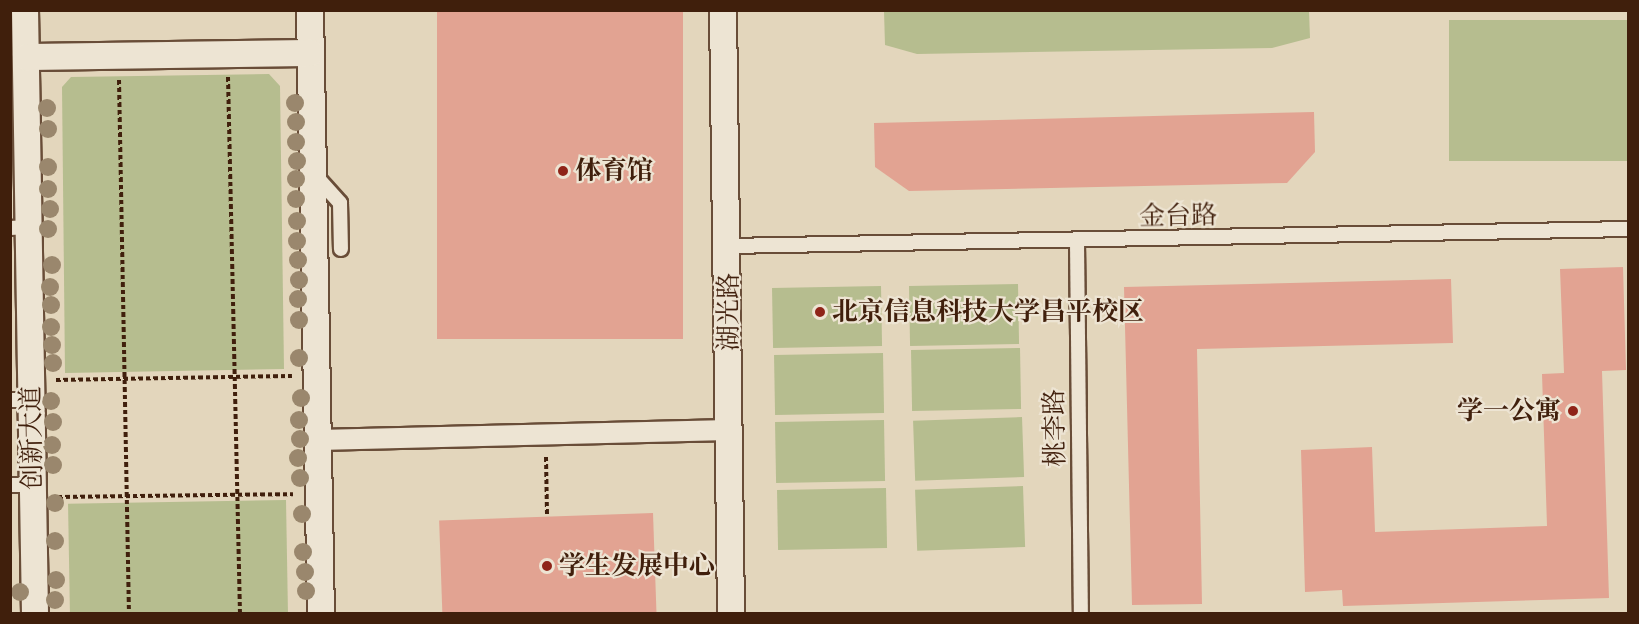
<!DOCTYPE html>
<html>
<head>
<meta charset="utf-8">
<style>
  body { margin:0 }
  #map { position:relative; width:1639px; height:624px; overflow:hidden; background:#e3d6bc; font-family:Cardo,"Noto Serif SC",serif }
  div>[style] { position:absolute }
  .green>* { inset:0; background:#b6bd8f; transform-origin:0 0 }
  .building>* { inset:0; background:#e2a392; transform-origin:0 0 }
  .path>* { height:4px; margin-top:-2px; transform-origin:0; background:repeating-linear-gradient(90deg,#401f0c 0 4.5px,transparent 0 7.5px) }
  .roads { filter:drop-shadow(2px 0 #694d38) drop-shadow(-2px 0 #694d38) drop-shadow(0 2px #694d38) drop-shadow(0 -2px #694d38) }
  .service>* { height:14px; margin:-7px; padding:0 7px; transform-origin:7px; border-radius:7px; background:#ede4d3 }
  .pedestrian>* { height:20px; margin:-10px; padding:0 10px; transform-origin:10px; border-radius:10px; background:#ede4d3 }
  .minor>* { height:26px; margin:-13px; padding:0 13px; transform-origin:13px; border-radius:13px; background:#ede4d3 }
  .trees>* { width:18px; height:18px; margin:-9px; border-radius:50%; background:#9a876d }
  .dots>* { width:16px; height:16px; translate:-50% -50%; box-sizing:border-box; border:3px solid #ede4d3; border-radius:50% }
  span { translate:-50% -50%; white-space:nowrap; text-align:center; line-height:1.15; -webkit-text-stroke:4.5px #ede4d3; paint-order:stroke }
  .poi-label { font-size:26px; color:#401f0c; font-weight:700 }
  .left { translate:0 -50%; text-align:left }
  .right { translate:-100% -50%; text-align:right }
  .street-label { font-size:26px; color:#401f0c }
  .frame { position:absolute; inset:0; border:12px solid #401f0c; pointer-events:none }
</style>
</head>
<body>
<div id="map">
  <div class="green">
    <i style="clip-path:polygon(884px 11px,1309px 11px,1310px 38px,1272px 48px,917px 54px,885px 45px)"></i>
    <i style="left:1628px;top:20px;width:141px;height:179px;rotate:90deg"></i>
    <i style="clip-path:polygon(269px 74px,280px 86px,284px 369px,65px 373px,62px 87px,71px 77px)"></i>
    <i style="left:1018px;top:284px;width:60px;height:109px;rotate:89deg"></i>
    <i style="left:881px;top:286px;width:60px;height:109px;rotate:89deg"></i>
    <i style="left:1020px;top:348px;width:61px;height:109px;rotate:89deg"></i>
    <i style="left:883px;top:353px;width:60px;height:109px;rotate:89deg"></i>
    <i style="left:1022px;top:417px;width:60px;height:109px;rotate:88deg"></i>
    <i style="left:884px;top:420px;width:61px;height:109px;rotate:89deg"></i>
    <i style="left:1023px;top:486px;width:61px;height:108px;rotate:88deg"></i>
    <i style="left:886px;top:488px;width:60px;height:109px;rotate:89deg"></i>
    <i style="left:286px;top:500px;width:113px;height:218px;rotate:89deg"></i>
  </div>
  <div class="building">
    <i style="left:437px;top:10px;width:246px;height:329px"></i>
    <i style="clip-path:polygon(1314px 112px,1315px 152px,1287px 183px,909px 191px,875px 167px,874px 123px)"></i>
    <i style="clip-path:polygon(1623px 267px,1626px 370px,1602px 371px,1609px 598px,1343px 606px,1342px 590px,1305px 592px,1301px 450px,1372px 447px,1375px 532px,1547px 526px,1542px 374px,1564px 373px,1560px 269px)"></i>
    <i style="clip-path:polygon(1451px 279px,1453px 343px,1197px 349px,1202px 604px,1132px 605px,1124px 287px)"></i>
    <i style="left:653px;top:513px;width:101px;height:214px;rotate:88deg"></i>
  </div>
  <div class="path">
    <i style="left:228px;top:77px;width:537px;rotate:88.72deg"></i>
    <i style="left:119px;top:80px;width:534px;rotate:88.93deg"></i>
    <i style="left:56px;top:380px;width:236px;rotate:-1deg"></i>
    <i style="left:546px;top:457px;width:59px;rotate:89deg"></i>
    <i style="left:58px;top:497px;width:235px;rotate:-0.7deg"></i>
  </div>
  <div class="roads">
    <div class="service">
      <i style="left:314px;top:174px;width:39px;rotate:48deg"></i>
      <i style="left:340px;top:203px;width:46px;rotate:88.8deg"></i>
      <i style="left:10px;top:228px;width:19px;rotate:-3deg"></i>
      <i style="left:1077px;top:242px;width:372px;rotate:89.4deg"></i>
      <i style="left:728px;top:246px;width:900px;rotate:-1.08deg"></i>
      <i style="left:10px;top:400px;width:22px"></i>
      <i style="left:10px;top:485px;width:23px"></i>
    </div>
    <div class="pedestrian">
      <i style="left:318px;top:440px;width:411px;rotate:-1.4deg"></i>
    </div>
    <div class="minor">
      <i style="left:25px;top:10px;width:604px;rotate:89.05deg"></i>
      <i style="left:310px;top:10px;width:604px;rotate:88.96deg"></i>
      <i style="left:723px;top:10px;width:604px;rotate:89.24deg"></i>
      <i style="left:26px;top:57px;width:285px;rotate:-0.8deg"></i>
    </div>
  </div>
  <div class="trees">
    <i style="left:295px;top:103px"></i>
    <i style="left:47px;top:108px"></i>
    <i style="left:296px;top:122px"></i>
    <i style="left:48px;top:129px"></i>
    <i style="left:296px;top:142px"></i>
    <i style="left:297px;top:161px"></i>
    <i style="left:48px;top:167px"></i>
    <i style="left:296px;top:179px"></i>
    <i style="left:48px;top:189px"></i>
    <i style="left:296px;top:199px"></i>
    <i style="left:50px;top:209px"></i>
    <i style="left:297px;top:221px"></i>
    <i style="left:48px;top:229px"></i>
    <i style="left:297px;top:241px"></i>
    <i style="left:298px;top:260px"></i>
    <i style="left:52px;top:265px"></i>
    <i style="left:299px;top:280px"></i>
    <i style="left:50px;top:287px"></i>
    <i style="left:298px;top:299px"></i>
    <i style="left:51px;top:305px"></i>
    <i style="left:299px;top:320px"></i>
    <i style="left:51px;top:327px"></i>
    <i style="left:52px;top:345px"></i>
    <i style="left:299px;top:358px"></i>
    <i style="left:53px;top:363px"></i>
    <i style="left:301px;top:398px"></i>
    <i style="left:51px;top:401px"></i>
    <i style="left:299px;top:420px"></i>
    <i style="left:53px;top:422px"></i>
    <i style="left:300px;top:439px"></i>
    <i style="left:52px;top:445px"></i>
    <i style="left:298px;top:458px"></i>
    <i style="left:53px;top:465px"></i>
    <i style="left:300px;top:478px"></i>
    <i style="left:55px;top:503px"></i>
    <i style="left:302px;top:514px"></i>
    <i style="left:55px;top:541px"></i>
    <i style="left:303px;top:552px"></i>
    <i style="left:305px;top:572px"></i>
    <i style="left:56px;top:580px"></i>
    <i style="left:306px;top:591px"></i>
    <i style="left:20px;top:592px"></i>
    <i style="left:55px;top:600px"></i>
  </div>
  <div class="dots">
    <i style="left:563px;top:171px;background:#8f2418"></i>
    <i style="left:820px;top:312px;background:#8f2418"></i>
    <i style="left:1573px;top:411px;background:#8f2418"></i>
    <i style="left:547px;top:566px;background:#8f2418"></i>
  </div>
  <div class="poi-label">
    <span class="left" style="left:575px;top:171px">体育馆</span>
    <span class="left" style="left:832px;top:312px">北京信息科技大学昌平校区</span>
    <span class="right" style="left:1561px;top:411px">学一公寓</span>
    <span class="left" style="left:559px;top:566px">学生发展中心</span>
  </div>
  <div class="street-label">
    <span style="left:1178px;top:216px;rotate:-1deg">金台路</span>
    <span style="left:729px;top:312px;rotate:-90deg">湖光路</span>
    <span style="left:1055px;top:428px;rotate:-91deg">桃李路</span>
    <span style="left:32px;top:438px;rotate:-91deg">创新大道</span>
  </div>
  <div class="frame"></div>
</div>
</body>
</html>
